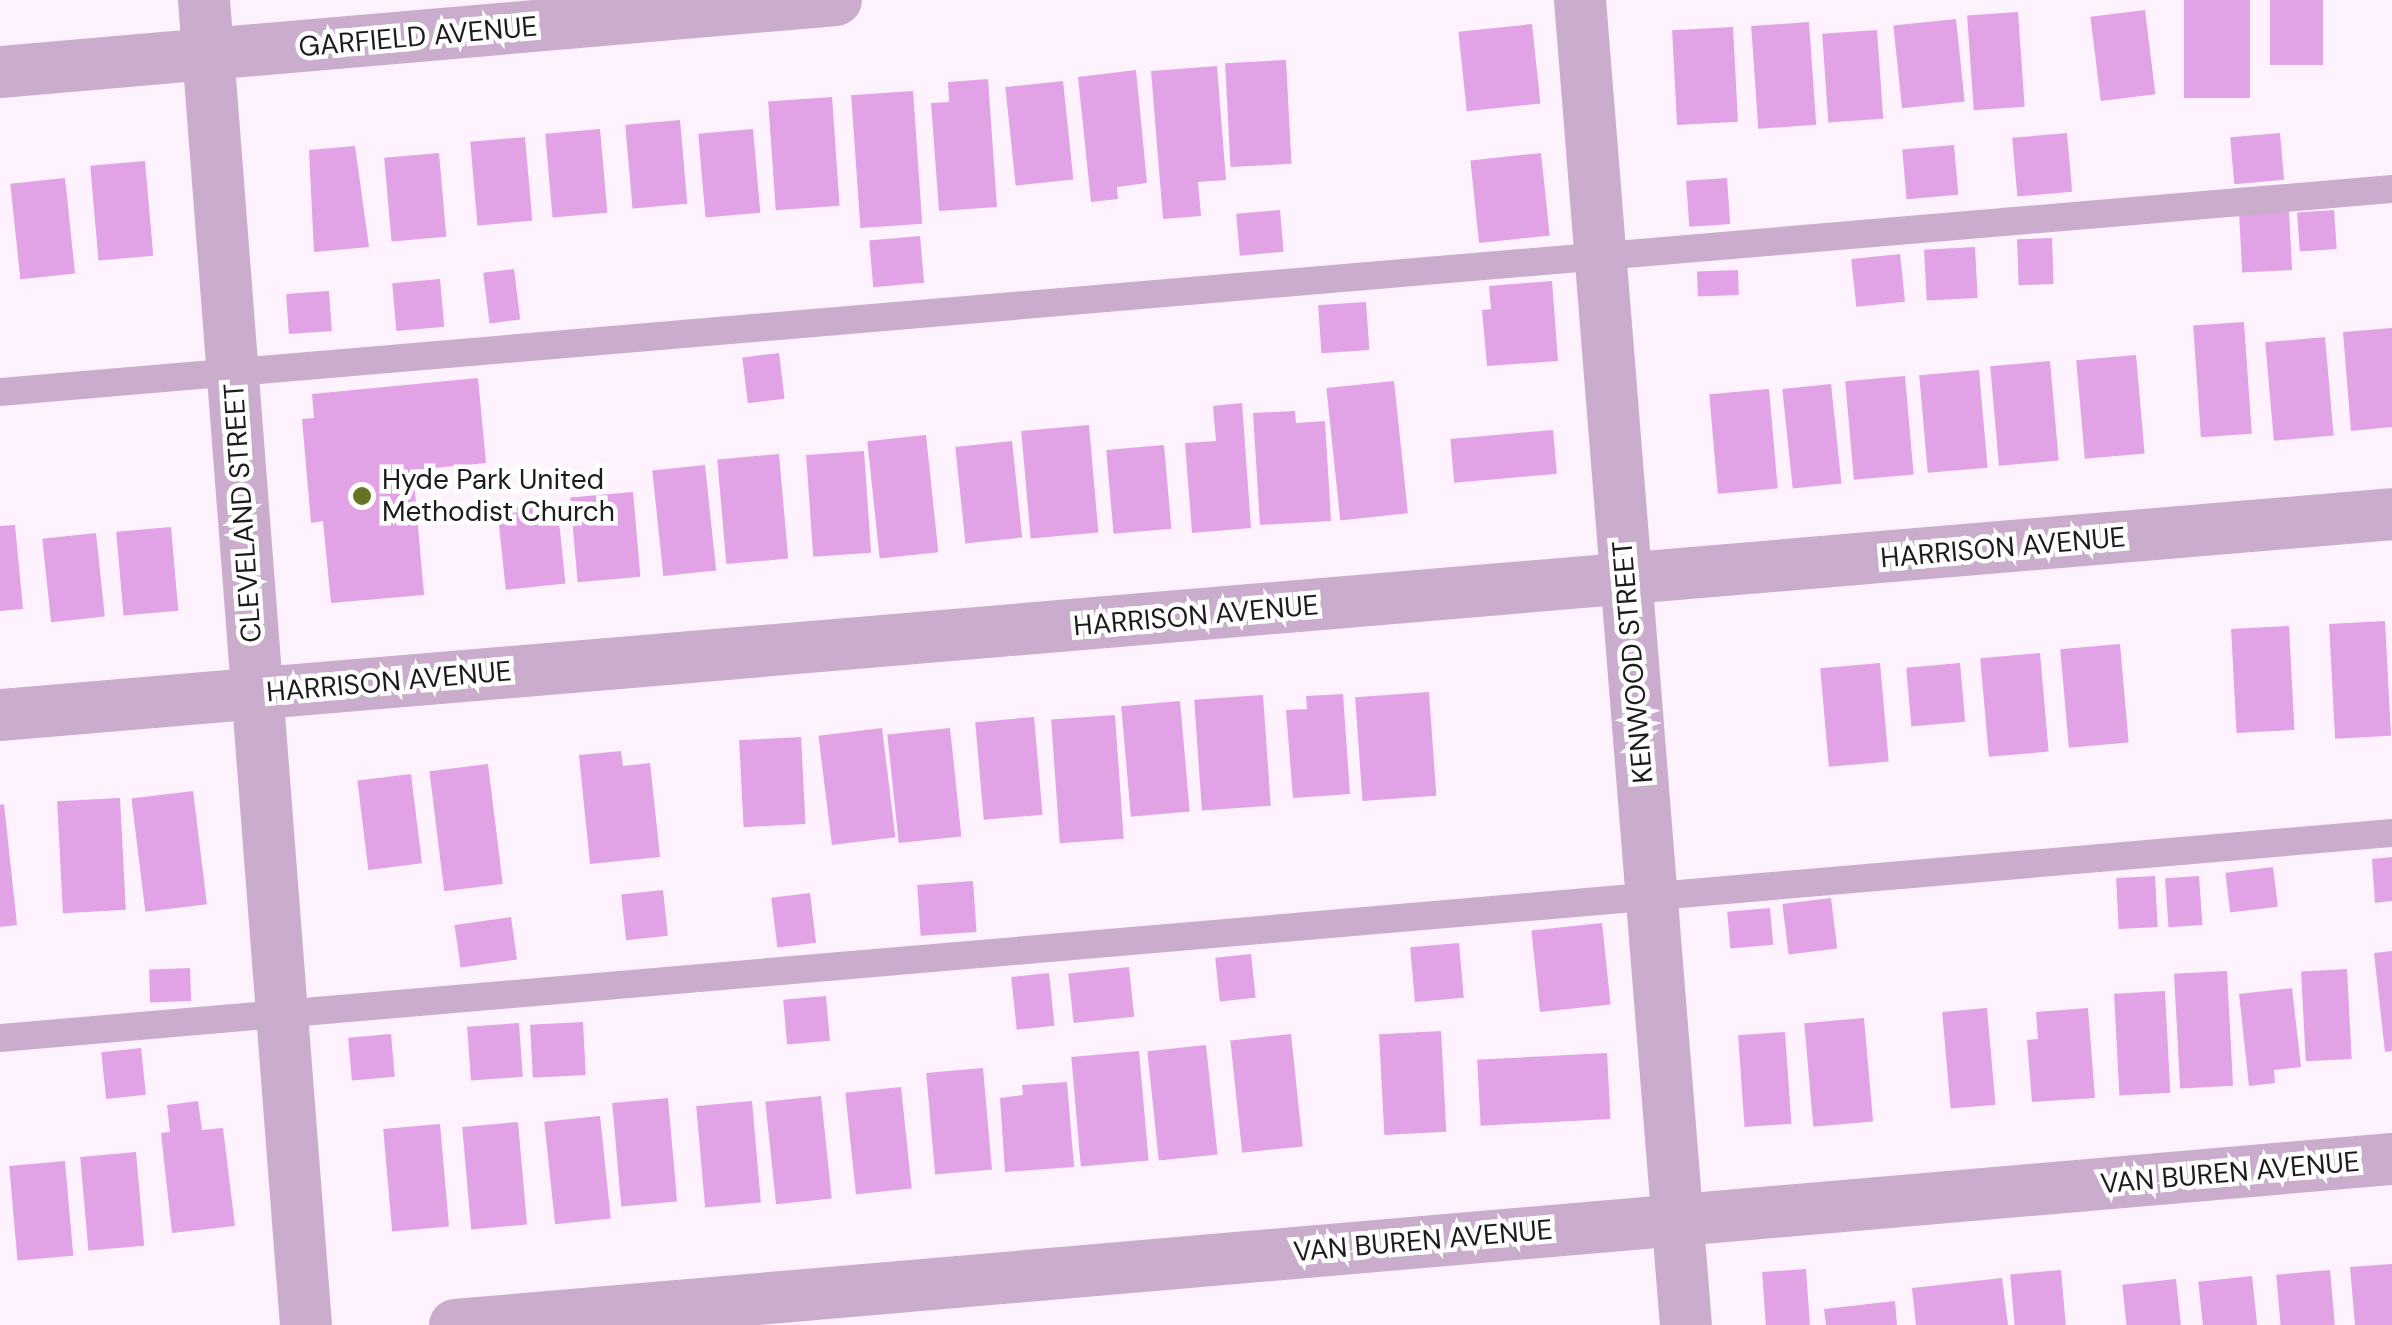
<!DOCTYPE html>
<html>
<head>
<meta charset="utf-8">
<style>
  body { margin:0 }
  #map { position:relative; width:2392px; height:1325px; overflow:hidden; background:#fef2fe; font-family:"DM Sans",sans-serif }
  div>[style] { position:absolute }
  .building>* { inset:0; background:#e1a2e6; transform-origin:0 0 }
  .service>* { height:28px; margin:-14px; padding:0 14px; transform-origin:14px; border-radius:14px; background:#caadcc }
  .minor>* { height:52px; margin:-26px; padding:0 26px; transform-origin:26px; border-radius:26px; background:#caadcc }
  .dots>* { width:28px; height:28px; translate:-50% -50%; box-sizing:border-box; border:5px solid #fff; border-radius:50% }
  span { translate:-50% -50%; white-space:nowrap; text-align:center; line-height:1.15; -webkit-text-stroke:9px #fff; paint-order:stroke }
  .street-label { font-size:28px; color:#1e1a1e }
  .poi-label { font-size:28px; color:#1e1a1e }
  .left { translate:0 -50%; text-align:left }
</style>
</head>
<body>
<div id="map">
  <div class="building">
    <i style="left:2184px;top:0;width:66px;height:98px"></i>
    <i style="left:2270px;top:0;width:53px;height:65px"></i>
    <i style="left:2145px;top:10px;width:85px;height:55px;rotate:83deg"></i>
    <i style="left:2018px;top:12px;width:95px;height:51px;rotate:86deg"></i>
    <i style="left:1956px;top:19px;width:83px;height:63px;rotate:84deg"></i>
    <i style="left:1809px;top:22px;width:103px;height:58px;rotate:86deg"></i>
    <i style="left:1532px;top:24px;width:80px;height:74px;rotate:84deg"></i>
    <i style="left:1733px;top:27px;width:95px;height:61px;rotate:87deg"></i>
    <i style="left:1877px;top:30px;width:89px;height:55px;rotate:86deg"></i>
    <i style="left:1286px;top:60px;width:104px;height:61px;rotate:87deg"></i>
    <i style="clip-path:polygon(1217px 66px,1226px 180px,1198px 182px,1201px 216px,1163px 219px,1151px 71px)"></i>
    <i style="clip-path:polygon(1136px 70px,1147px 183px,1117px 187px,1118px 199px,1091px 202px,1078px 77px)"></i>
    <i style="clip-path:polygon(988px 79px,997px 207px,939px 211px,931px 103px,949px 102px,948px 82px)"></i>
    <i style="left:1063px;top:81px;width:99px;height:58px;rotate:84deg"></i>
    <i style="left:913px;top:91px;width:133px;height:62px;rotate:86deg"></i>
    <i style="left:832px;top:97px;width:109px;height:64px;rotate:86deg"></i>
    <i style="left:680px;top:120px;width:84px;height:55px;rotate:85deg"></i>
    <i style="left:600px;top:129px;width:84px;height:55px;rotate:85deg"></i>
    <i style="left:753px;top:129px;width:84px;height:55px;rotate:85deg"></i>
    <i style="left:2067px;top:133px;width:59px;height:55px;rotate:85deg"></i>
    <i style="left:2280px;top:133px;width:47px;height:50px;rotate:85deg"></i>
    <i style="left:525px;top:137px;width:84px;height:55px;rotate:85deg"></i>
    <i style="left:1954px;top:145px;width:50px;height:52px;rotate:85deg"></i>
    <i style="clip-path:polygon(355px 146px,369px 247px,314px 252px,309px 150px)"></i>
    <i style="left:439px;top:153px;width:84px;height:55px;rotate:85deg"></i>
    <i style="left:1541px;top:153px;width:83px;height:71px;rotate:84deg"></i>
    <i style="left:145px;top:161px;width:95px;height:55px;rotate:85deg"></i>
    <i style="left:65px;top:178px;width:96px;height:55px;rotate:84deg"></i>
    <i style="left:1727px;top:178px;width:46px;height:41px;rotate:86deg"></i>
    <i style="left:1280px;top:210px;width:42px;height:44px;rotate:85deg"></i>
    <i style="left:2334px;top:210px;width:39px;height:37px;rotate:86deg"></i>
    <i style="left:2289px;top:211px;width:59px;height:50px;rotate:87deg"></i>
    <i style="left:920px;top:236px;width:47px;height:51px;rotate:85deg"></i>
    <i style="left:2052px;top:238px;width:46px;height:35px;rotate:88deg"></i>
    <i style="left:1975px;top:247px;width:51px;height:51px;rotate:87deg"></i>
    <i style="left:1900px;top:254px;width:48px;height:49px;rotate:84deg"></i>
    <i style="left:514px;top:269px;width:51px;height:31px;rotate:83deg"></i>
    <i style="left:1738px;top:270px;width:25px;height:41px;rotate:88deg"></i>
    <i style="left:440px;top:279px;width:48px;height:48px;rotate:85deg"></i>
    <i style="clip-path:polygon(1552px 281px,1558px 361px,1487px 366px,1482px 310px,1491px 309px,1489px 286px)"></i>
    <i style="left:329px;top:291px;width:40px;height:43px;rotate:86deg"></i>
    <i style="left:1366px;top:302px;width:48px;height:48px;rotate:86deg"></i>
    <i style="left:2244px;top:322px;width:112px;height:51px;rotate:86deg"></i>
    <i style="clip-path:polygon(2392px 328px,2392px 427px,2351px 431px,2343px 332px)"></i>
    <i style="left:2325px;top:337px;width:99px;height:60px;rotate:85deg"></i>
    <i style="left:779px;top:353px;width:46px;height:37px;rotate:83deg"></i>
    <i style="left:2136px;top:355px;width:99px;height:60px;rotate:85deg"></i>
    <i style="left:2050px;top:361px;width:100px;height:60px;rotate:85deg"></i>
    <i style="left:1979px;top:370px;width:98px;height:60px;rotate:85deg"></i>
    <i style="left:1905px;top:376px;width:99px;height:60px;rotate:85deg"></i>
    <i style="clip-path:polygon(478px 378px,486px 463px,413px 470px,424px 595px,331px 603px,323px 521px,311px 523px,302px 419px,314px 418px,312px 394px)"></i>
    <i style="left:1394px;top:381px;width:133px;height:68px;rotate:84deg"></i>
    <i style="left:1831px;top:384px;width:100px;height:49px;rotate:84deg"></i>
    <i style="left:1769px;top:389px;width:100px;height:60px;rotate:85deg"></i>
    <i style="clip-path:polygon(1242px 403px,1251px 528px,1192px 533px,1185px 443px,1216px 441px,1213px 406px)"></i>
    <i style="clip-path:polygon(1295px 411px,1296px 423px,1325px 421px,1331px 521px,1260px 525px,1253px 413px)"></i>
    <i style="left:1089px;top:425px;width:108px;height:68px;rotate:85deg"></i>
    <i style="left:1553px;top:430px;width:44px;height:103px;rotate:85deg"></i>
    <i style="left:926px;top:435px;width:118px;height:59px;rotate:84deg"></i>
    <i style="left:1012px;top:441px;width:97px;height:57px;rotate:84deg"></i>
    <i style="left:1164px;top:445px;width:84px;height:58px;rotate:85deg"></i>
    <i style="left:864px;top:451px;width:102px;height:58px;rotate:86deg"></i>
    <i style="left:779px;top:454px;width:105px;height:62px;rotate:85deg"></i>
    <i style="left:705px;top:465px;width:106px;height:53px;rotate:84deg"></i>
    <i style="left:633px;top:492px;width:85px;height:63px;rotate:85deg"></i>
    <i style="left:557px;top:503px;width:81px;height:60px;rotate:84deg"></i>
    <i style="clip-path:polygon(15px 525px,23px 609px,0 611px,0 526px)"></i>
    <i style="left:171px;top:527px;width:84px;height:55px;rotate:85deg"></i>
    <i style="left:96px;top:533px;width:84px;height:54px;rotate:84deg"></i>
    <i style="left:2385px;top:621px;width:115px;height:56px;rotate:87deg"></i>
    <i style="left:2289px;top:626px;width:104px;height:58px;rotate:87deg"></i>
    <i style="left:2120px;top:644px;width:99px;height:60px;rotate:85deg"></i>
    <i style="left:2040px;top:653px;width:99px;height:60px;rotate:85deg"></i>
    <i style="left:1880px;top:663px;width:99px;height:60px;rotate:85deg"></i>
    <i style="left:1960px;top:663px;width:59px;height:54px;rotate:85deg"></i>
    <i style="left:1429px;top:692px;width:104px;height:74px;rotate:86deg"></i>
    <i style="clip-path:polygon(1343px 694px,1350px 794px,1293px 798px,1286px 710px,1307px 709px,1306px 696px)"></i>
    <i style="left:1263px;top:695px;width:111px;height:69px;rotate:86deg"></i>
    <i style="left:1180px;top:701px;width:111px;height:59px;rotate:85deg"></i>
    <i style="left:1115px;top:715px;width:124px;height:64px;rotate:86deg"></i>
    <i style="left:1034px;top:717px;width:98px;height:59px;rotate:85deg"></i>
    <i style="left:882px;top:728px;width:110px;height:64px;rotate:83deg"></i>
    <i style="left:950px;top:728px;width:109px;height:63px;rotate:84deg"></i>
    <i style="left:801px;top:737px;width:87px;height:62px;rotate:87deg"></i>
    <i style="clip-path:polygon(621px 751px,623px 766px,650px 763px,660px 857px,590px 864px,579px 755px)"></i>
    <i style="left:488px;top:764px;width:121px;height:59px;rotate:83deg"></i>
    <i style="left:411px;top:774px;width:90px;height:54px;rotate:83deg"></i>
    <i style="left:193px;top:791px;width:114px;height:62px;rotate:83deg"></i>
    <i style="left:120px;top:798px;width:112px;height:63px;rotate:87deg"></i>
    <i style="clip-path:polygon(4px 804px,17px 925px,0 927px,0 805px)"></i>
    <i style="clip-path:polygon(2392px 857px,2392px 901px,2375px 903px,2372px 859px)"></i>
    <i style="left:2273px;top:867px;width:40px;height:48px;rotate:83deg"></i>
    <i style="left:2155px;top:876px;width:51px;height:39px;rotate:87deg"></i>
    <i style="left:2199px;top:876px;width:49px;height:34px;rotate:86deg"></i>
    <i style="left:973px;top:881px;width:51px;height:56px;rotate:86deg"></i>
    <i style="left:663px;top:890px;width:46px;height:42px;rotate:84deg"></i>
    <i style="left:810px;top:893px;width:50px;height:39px;rotate:83deg"></i>
    <i style="left:1831px;top:898px;width:51px;height:49px;rotate:83deg"></i>
    <i style="left:1770px;top:908px;width:37px;height:43px;rotate:85deg"></i>
    <i style="left:511px;top:917px;width:43px;height:57px;rotate:82deg"></i>
    <i style="left:1602px;top:923px;width:82px;height:71px;rotate:84deg"></i>
    <i style="left:1459px;top:943px;width:55px;height:49px;rotate:85deg"></i>
    <i style="clip-path:polygon(2392px 951px,2392px 1051px,2385px 1052px,2374px 953px)"></i>
    <i style="left:1251px;top:954px;width:44px;height:36px;rotate:84deg"></i>
    <i style="left:1129px;top:967px;width:50px;height:61px;rotate:84deg"></i>
    <i style="left:190px;top:968px;width:33px;height:41px;rotate:88deg"></i>
    <i style="left:2347px;top:969px;width:90px;height:46px;rotate:87deg"></i>
    <i style="left:2227px;top:971px;width:115px;height:53px;rotate:87deg"></i>
    <i style="left:1049px;top:973px;width:53px;height:38px;rotate:84deg"></i>
    <i style="clip-path:polygon(2292px 988px,2301px 1067px,2274px 1070px,2275px 1083px,2249px 1086px,2239px 994px)"></i>
    <i style="left:2165px;top:991px;width:102px;height:51px;rotate:87deg"></i>
    <i style="left:826px;top:996px;width:45px;height:43px;rotate:85deg"></i>
    <i style="left:1987px;top:1008px;width:97px;height:45px;rotate:85deg"></i>
    <i style="clip-path:polygon(2088px 1008px,2095px 1098px,2032px 1102px,2027px 1040px,2038px 1039px,2036px 1012px)"></i>
    <i style="left:1864px;top:1018px;width:104px;height:60px;rotate:85deg"></i>
    <i style="left:583px;top:1022px;width:53px;height:53px;rotate:87deg"></i>
    <i style="left:519px;top:1023px;width:54px;height:52px;rotate:86deg"></i>
    <i style="left:1441px;top:1031px;width:101px;height:62px;rotate:87deg"></i>
    <i style="left:1785px;top:1032px;width:92px;height:47px;rotate:86deg"></i>
    <i style="left:391px;top:1034px;width:43px;height:43px;rotate:85deg"></i>
    <i style="left:1291px;top:1034px;width:113px;height:61px;rotate:84deg"></i>
    <i style="left:1206px;top:1045px;width:110px;height:59px;rotate:84deg"></i>
    <i style="left:141px;top:1048px;width:47px;height:40px;rotate:84deg"></i>
    <i style="left:1139px;top:1051px;width:110px;height:68px;rotate:85deg"></i>
    <i style="left:1607px;top:1053px;width:66px;height:130px;rotate:87deg"></i>
    <i style="left:983px;top:1068px;width:102px;height:57px;rotate:85deg"></i>
    <i style="clip-path:polygon(1067px 1082px,1074px 1167px,1005px 1172px,1000px 1098px,1023px 1095px,1022px 1085px)"></i>
    <i style="left:901px;top:1087px;width:102px;height:56px;rotate:84deg"></i>
    <i style="left:821px;top:1096px;width:103px;height:56px;rotate:84deg"></i>
    <i style="left:668px;top:1098px;width:104px;height:56px;rotate:85deg"></i>
    <i style="clip-path:polygon(198px 1101px,202px 1130px,223px 1128px,235px 1226px,172px 1233px,161px 1133px,170px 1132px,167px 1105px)"></i>
    <i style="left:752px;top:1101px;width:102px;height:56px;rotate:85deg"></i>
    <i style="left:600px;top:1116px;width:103px;height:56px;rotate:84deg"></i>
    <i style="left:518px;top:1122px;width:103px;height:56px;rotate:85deg"></i>
    <i style="left:440px;top:1124px;width:103px;height:57px;rotate:85deg"></i>
    <i style="left:136px;top:1152px;width:94px;height:56px;rotate:85deg"></i>
    <i style="left:65px;top:1161px;width:95px;height:56px;rotate:85deg"></i>
    <i style="clip-path:polygon(2392px 1264px,2392px 1325px,2355px 1325px,2350px 1267px)"></i>
    <i style="left:1806px;top:1269px;width:56px;height:44px;rotate:86deg"></i>
    <i style="left:2061px;top:1270px;width:55px;height:51px;rotate:85deg"></i>
    <i style="left:2330px;top:1270px;width:55px;height:54px;rotate:85deg"></i>
    <i style="left:2252px;top:1276px;width:49px;height:54px;rotate:84deg"></i>
    <i style="clip-path:polygon(2002px 1278px,2008px 1325px,1916px 1325px,1912px 1288px)"></i>
    <i style="left:2176px;top:1279px;width:46px;height:54px;rotate:84deg"></i>
    <i style="clip-path:polygon(1895px 1301px,1897px 1325px,1826px 1325px,1824px 1309px)"></i>
  </div>
  <div class="service">
    <i style="left:0;top:392px;width:2401px;rotate:-4.85deg"></i>
    <i style="left:0;top:1038px;width:2401px;rotate:-4.9deg"></i>
  </div>
  <div class="minor">
    <i style="left:204px;top:0;width:1329px;rotate:85.6deg"></i>
    <i style="left:1580px;top:0;width:1329px;rotate:85.43deg"></i>
    <i style="left:0;top:72px;width:839px;rotate:-4.92deg"></i>
    <i style="left:0;top:715px;width:2400px;rotate:-4.8deg"></i>
    <i style="left:455px;top:1325px;width:1944px;rotate:-4.9deg"></i>
  </div>
  <div class="dots">
    <i style="left:362px;top:496px;background:#657523"></i>
  </div>
  <div class="street-label">
    <span style="left:418px;top:37px;rotate:-5deg">GARFIELD AVENUE</span>
    <span style="left:243px;top:513px;rotate:-94deg">CLEVELAND STREET</span>
    <span style="left:2003px;top:548px;rotate:-5deg">HARRISON AVENUE</span>
    <span style="left:1196px;top:616px;rotate:-5deg">HARRISON AVENUE</span>
    <span style="left:1633px;top:662px;rotate:-95deg">KENWOOD STREET</span>
    <span style="left:389px;top:682px;rotate:-5deg">HARRISON AVENUE</span>
    <span style="left:2230px;top:1173px;rotate:-5deg">VAN BUREN AVENUE</span>
    <span style="left:1423px;top:1241px;rotate:-5deg">VAN BUREN AVENUE</span>
  </div>
  <div class="poi-label">
    <span class="left" style="left:382px;top:496px">Hyde Park United<br>Methodist Church</span>
  </div>
</div>
</body>
</html>
